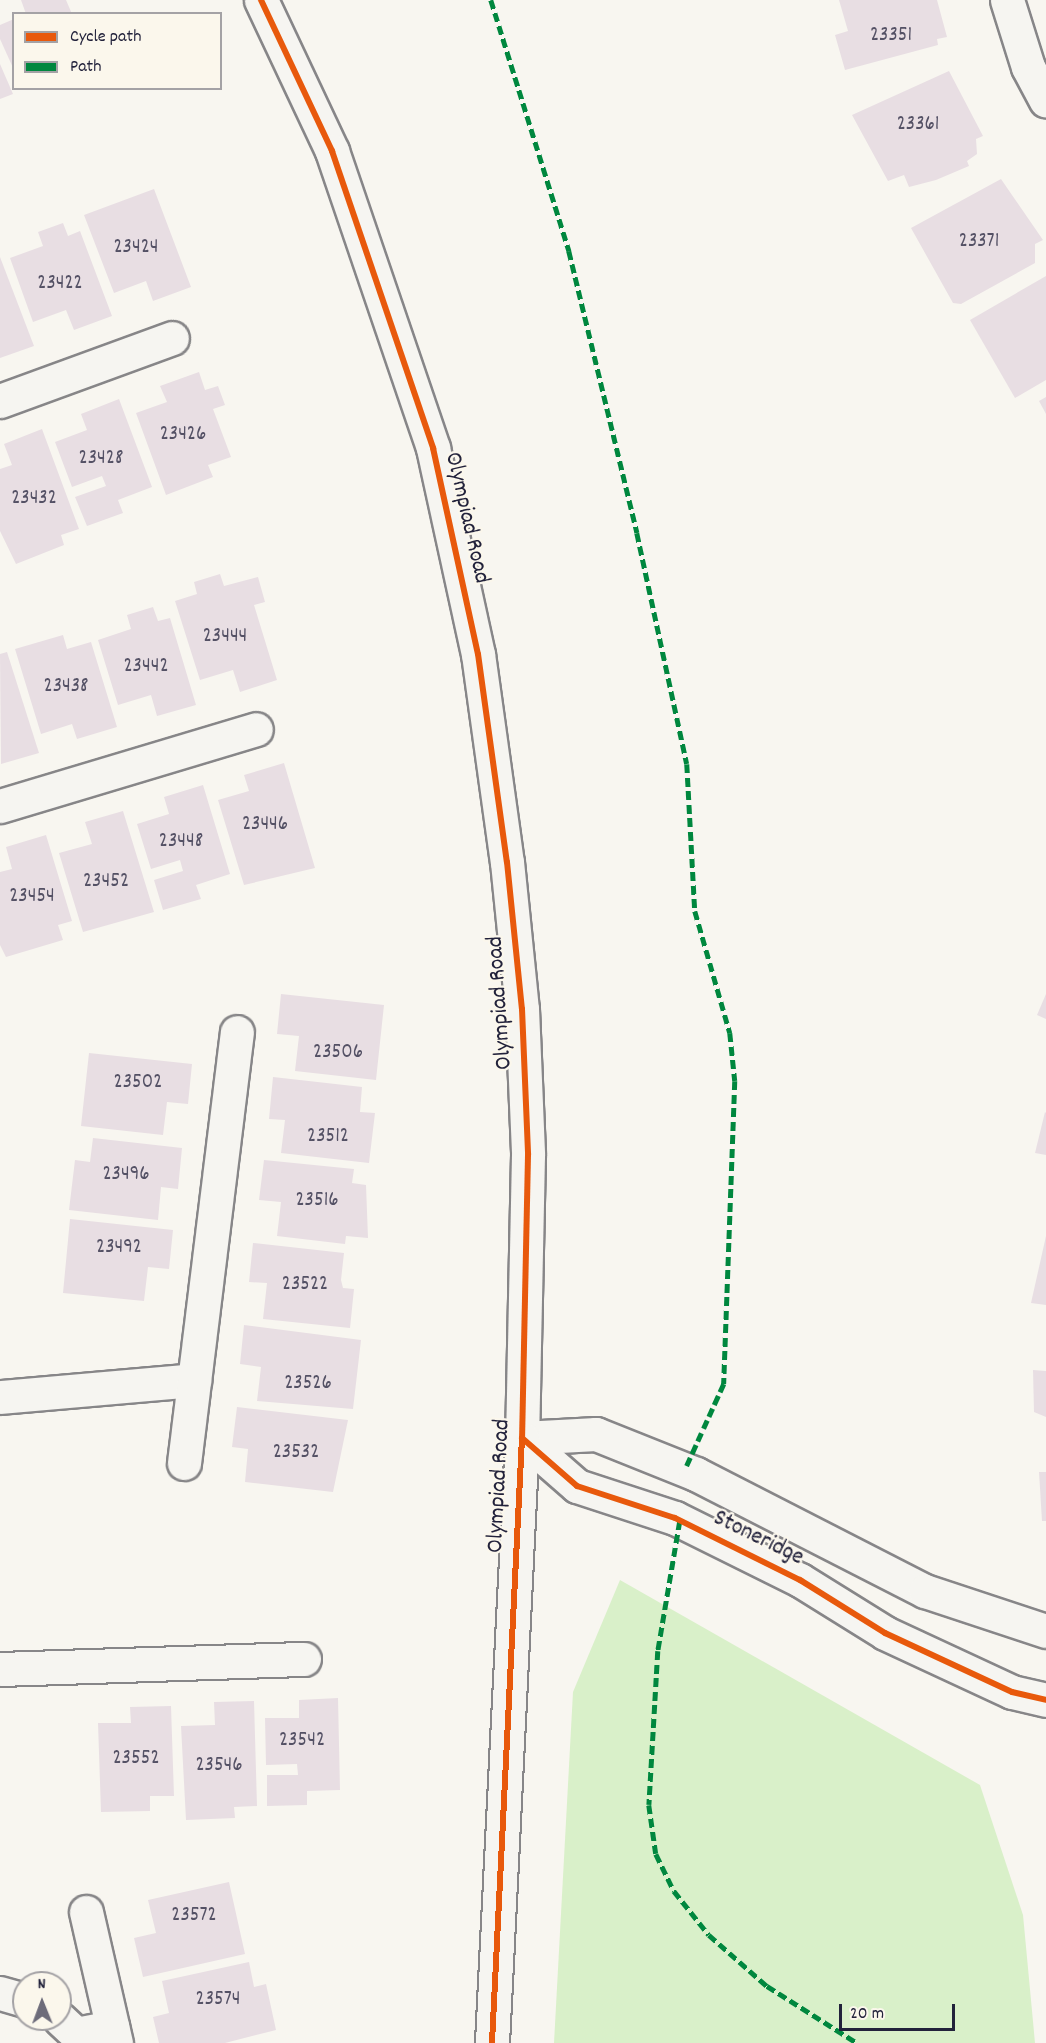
<!DOCTYPE html>
<html>
<head>
<meta charset="utf-8">
<style>
  body { margin:0 }
  #map { position:relative; width:1046px; height:2043px; overflow:hidden; background:#f8f6f0; font-family:Dekko,sans-serif }
  div>[style] { position:absolute }
  .green>* { inset:0; background:#d9f0c9 }
  .building>* { inset:0; background:#e8dee3 }
  .roads { filter:drop-shadow(2px 0 #878688) drop-shadow(-2px 0 #878688) drop-shadow(0 2px #878688) drop-shadow(0 -2px #878688) }
  .minor>* { height:33px; margin:-16.5px; padding:0 16.5px; transform-origin:16.5px; border-radius:16.5px; background:#f6f5f1 }
  .major>* { height:33px; margin:-16.5px; padding:0 16.5px; transform-origin:16.5px; border-radius:16.5px; background:#f6f5f1 }
  .quiet>* { height:4.5px; margin-top:-2.25px; transform-origin:0; background:repeating-linear-gradient(90deg,#00873e 0 9px,transparent 0 13.5px) }
  .cycleway>* { height:6px; margin:-3px; padding:0 3px; transform-origin:3px; border-radius:3px; background:#e8590c }
  span { translate:-50% -50%; white-space:nowrap; text-align:center; line-height:1.15; -webkit-text-stroke:4.5px #fbf7ec; paint-order:stroke }
  .number-label { font-size:21px; color:#545165 }
  .number-label span { -webkit-text-stroke-width:0 }
  .street-label { font-size:24px; color:#22223b }
  .legend { position:absolute; left:12px; top:12px; width:210px; height:78px; box-sizing:border-box; background:#fbf7ec; border:2px solid #a4a2a5; margin:0; padding:8px 10px; list-style:none; font-size:18px; color:#22223b }
  .legend li { display:flex; align-items:center; gap:12px; height:30px }
  .legend b { width:30px; border:2px solid #a4a2a5 }
  .north { position:absolute; left:12px; top:1971px; width:60px; height:60px; box-sizing:border-box; background:#fbf7ec; border:2px solid #a4a2a5; border-radius:50%; rotate:359deg; font-size:16px; font-weight:700; line-height:24px; text-align:center; color:#22223b }
  .north::after { content:''; display:block; margin:auto; width:21px; height:27px; background:#6d6c7a; clip-path:polygon(50% 0,100% 100%,50% 72%,0 100%) }
  .scale { position:absolute; left:839px; top:2004px; width:116px; height:27px; box-sizing:border-box; border:3px solid #22223b; border-top:0; padding-left:8px; font-size:18px; line-height:21px; white-space:nowrap; color:#22223b; -webkit-text-stroke:4px #fbf7ec; paint-order:stroke }
</style>
</head>
<body>
<div id="map">
  <div class="green">
    <i style="clip-path:polygon(620px 1580px,980px 1785px,1023px 1915px,1035px 2043px,554px 2043px,573px 1692px)"></i>
  </div>
  <div class="building">
    <i style="clip-path:polygon(21px 0,66px 0,72px 14px,26px 14px)"></i>
    <i style="clip-path:polygon(839px 0,937px 0,947px 37px,937px 39px,938px 45px,845px 70px,835px 35px,848px 31px)"></i>
    <i style="clip-path:polygon(14px 19px,14px 70px,0 39px,0 25px)"></i>
    <i style="clip-path:polygon(0 64px,13px 94px,0 99px)"></i>
    <i style="clip-path:polygon(949px 71px,983px 136px,976px 139px,977px 154px,967px 161px,969px 166px,936px 180px,909px 187px,904px 175px,888px 181px,852px 115px)"></i>
    <i style="clip-path:polygon(1001px 179px,1043px 240px,1035px 244px,1035px 263px,961px 304px,953px 303px,911px 228px)"></i>
    <i style="clip-path:polygon(154px 189px,191px 287px,153px 301px,146px 281px,114px 293px,84px 215px)"></i>
    <i style="clip-path:polygon(63px 223px,68px 236px,80px 231px,112px 316px,74px 330px,66px 310px,33px 322px,10px 258px,43px 246px,38px 232px)"></i>
    <i style="clip-path:polygon(0 257px,34px 346px,0 358px)"></i>
    <i style="clip-path:polygon(1046px 276px,1046px 380px,1015px 398px,970px 320px)"></i>
    <i style="clip-path:polygon(199px 372px,205px 390px,218px 386px,225px 405px,213px 409px,231px 457px,208px 465px,213px 477px,166px 495px,136px 413px,167px 402px,160px 386px)"></i>
    <i style="clip-path:polygon(1046px 397px,1046px 414px,1039px 401px)"></i>
    <i style="clip-path:polygon(119px 399px,152px 487px,118px 500px,123px 513px,87px 526px,75px 497px,106px 486px,102px 476px,72px 487px,55px 442px,87px 430px,81px 414px)"></i>
    <i style="clip-path:polygon(42px 429px,79px 529px,61px 535px,64px 545px,16px 564px,0 531px,0 469px,12px 465px,4px 444px)"></i>
    <i style="clip-path:polygon(220px 574px,224px 586px,258px 577px,265px 602px,254px 605px,277px 680px,240px 692px,233px 670px,200px 680px,175px 601px,197px 594px,194px 582px)"></i>
    <i style="clip-path:polygon(153px 607px,158px 621px,170px 618px,196px 705px,157px 716px,151px 695px,118px 705px,98px 640px,131px 629px,127px 615px)"></i>
    <i style="clip-path:polygon(63px 635px,67px 649px,91px 642px,117px 727px,77px 739px,72px 724px,41px 734px,15px 649px)"></i>
    <i style="clip-path:polygon(7px 652px,39px 753px,1px 764px,0 654px)"></i>
    <i style="clip-path:polygon(284px 763px,315px 868px,244px 885px,218px 800px,249px 791px,244px 775px)"></i>
    <i style="clip-path:polygon(203px 785px,230px 874px,196px 885px,201px 899px,163px 910px,154px 880px,183px 871px,180px 860px,151px 869px,137px 824px,169px 814px,164px 797px)"></i>
    <i style="clip-path:polygon(123px 811px,154px 912px,83px 932px,59px 853px,92px 844px,85px 822px)"></i>
    <i style="clip-path:polygon(46px 835px,72px 921px,58px 925px,63px 940px,6px 957px,0 945px,0 872px,12px 869px,6px 847px)"></i>
    <i style="clip-path:polygon(281px 994px,384px 1005px,376px 1080px,295px 1071px,299px 1036px,277px 1034px)"></i>
    <i style="clip-path:polygon(1046px 994px,1046px 1019px,1037px 1015px)"></i>
    <i style="clip-path:polygon(89px 1053px,192px 1064px,188px 1104px,167px 1102px,163px 1135px,81px 1126px)"></i>
    <i style="clip-path:polygon(273px 1077px,362px 1087px,360px 1112px,375px 1113px,369px 1163px,281px 1153px,285px 1120px,269px 1119px)"></i>
    <i style="clip-path:polygon(1045px 1112px,1046px 1113px,1046px 1155px,1035px 1153px)"></i>
    <i style="clip-path:polygon(93px 1138px,182px 1148px,178px 1189px,161px 1187px,158px 1220px,69px 1210px,75px 1160px,90px 1162px)"></i>
    <i style="clip-path:polygon(264px 1160px,354px 1169px,352px 1183px,366px 1185px,368px 1238px,346px 1236px,345px 1244px,277px 1236px,281px 1202px,259px 1200px)"></i>
    <i style="clip-path:polygon(70px 1219px,173px 1230px,169px 1269px,148px 1267px,144px 1301px,63px 1293px)"></i>
    <i style="clip-path:polygon(1046px 1236px,1046px 1305px,1031px 1303px)"></i>
    <i style="clip-path:polygon(253px 1243px,344px 1253px,341px 1280px,343px 1288px,354px 1289px,350px 1328px,263px 1319px,267px 1283px,249px 1282px)"></i>
    <i style="clip-path:polygon(244px 1325px,361px 1340px,353px 1409px,257px 1401px,261px 1367px,240px 1364px)"></i>
    <i style="clip-path:polygon(1033px 1370px,1046px 1371px,1046px 1417px,1034px 1412px)"></i>
    <i style="clip-path:polygon(237px 1407px,348px 1420px,333px 1492px,245px 1482px,248px 1449px,232px 1447px)"></i>
    <i style="clip-path:polygon(1039px 1472px,1046px 1472px,1046px 1521px,1042px 1521px)"></i>
    <i style="clip-path:polygon(338px 1698px,340px 1790px,307px 1791px,307px 1805px,267px 1806px,267px 1775px,298px 1775px,297px 1764px,266px 1765px,265px 1718px,299px 1718px,299px 1700px)"></i>
    <i style="clip-path:polygon(254px 1701px,257px 1806px,234px 1807px,235px 1818px,186px 1820px,181px 1726px,215px 1725px,214px 1702px)"></i>
    <i style="clip-path:polygon(171px 1706px,174px 1796px,150px 1796px,150px 1811px,101px 1812px,98px 1723px,131px 1723px,130px 1707px)"></i>
    <i style="clip-path:polygon(229px 1882px,245px 1954px,143px 1977px,134px 1938px,156px 1933px,148px 1900px)"></i>
    <i style="clip-path:polygon(249px 1962px,254px 1987px,266px 1984px,276px 2030px,225px 2043px,159px 2043px,153px 2017px,169px 2013px,162px 1981px)"></i>
  </div>
  <div class="roads">
    <div class="minor">
      <i style="left:1007px;top:0;width:70px;rotate:72.6deg"></i>
      <i style="left:1028px;top:67px;width:38px;rotate:62deg"></i>
      <i style="left:0;top:401px;width:183px;rotate:-20.1deg"></i>
      <i style="left:0;top:806px;width:267px;rotate:-16.7deg"></i>
      <i style="left:0;top:1397px;width:195px;rotate:-5deg"></i>
      <i style="left:522px;top:1438px;width:73px;rotate:41.1deg"></i>
      <i style="left:577px;top:1486px;width:103px;rotate:18.1deg"></i>
      <i style="left:675px;top:1518px;width:140px;rotate:26.4deg"></i>
      <i style="left:800px;top:1580px;width:100px;rotate:31.9deg"></i>
      <i style="left:885px;top:1633px;width:140px;rotate:24.9deg"></i>
      <i style="left:1012px;top:1692px;width:35px;rotate:13deg"></i>
      <i style="left:522px;top:1438px;width:74px;rotate:-3.1deg"></i>
      <i style="left:596px;top:1434px;width:108px;rotate:21.8deg"></i>
      <i style="left:696px;top:1474px;width:257px;rotate:27.1deg"></i>
      <i style="left:925px;top:1591px;width:127px;rotate:18.3deg"></i>
      <i style="left:184px;top:1463px;width:434px;rotate:-83deg"></i>
      <i style="left:0;top:1669px;width:304px;rotate:-1.9deg"></i>
      <i style="left:86px;top:1912px;width:134px;rotate:77.1deg"></i>
      <i style="left:0;top:1993px;width:25px;rotate:16deg"></i>
      <i style="left:60px;top:2019px;width:22px;rotate:43deg"></i>
      <i style="left:76px;top:2034px;width:37px;rotate:-11deg"></i>
    </div>
    <div class="major">
      <i style="left:261px;top:0;width:167px;rotate:64.8deg"></i>
      <i style="left:332px;top:151px;width:314px;rotate:71.2deg"></i>
      <i style="left:433px;top:448px;width:211px;rotate:77.7deg"></i>
      <i style="left:478px;top:654px;width:210px;rotate:82.1deg"></i>
      <i style="left:507px;top:862px;width:148px;rotate:84.2deg"></i>
      <i style="left:522px;top:1009px;width:146px;rotate:87.6deg"></i>
      <i style="left:528px;top:1155px;width:283px;rotate:91.2deg"></i>
      <i style="left:522px;top:1438px;width:606px;rotate:92.84deg"></i>
    </div>
  </div>
  <div class="quiet">
    <i style="left:491px;top:0;width:263px;rotate:72.7deg"></i>
    <i style="left:569px;top:251px;width:290px;rotate:76.4deg"></i>
    <i style="left:637px;top:533px;width:236px;rotate:77.8deg"></i>
    <i style="left:687px;top:764px;width:147px;rotate:86.9deg"></i>
    <i style="left:695px;top:911px;width:127px;rotate:74deg"></i>
    <i style="left:730px;top:1033px;width:48px;rotate:84.1deg"></i>
    <i style="left:735px;top:1081px;width:303px;rotate:92.1deg"></i>
    <i style="left:724px;top:1384px;width:94px;rotate:114.4deg"></i>
    <i style="left:680px;top:1521px;width:132px;rotate:99.6deg"></i>
    <i style="left:658px;top:1651px;width:154px;rotate:93.3deg"></i>
    <i style="left:649px;top:1805px;width:49px;rotate:81.9deg"></i>
    <i style="left:656px;top:1854px;width:41px;rotate:64.1deg"></i>
    <i style="left:674px;top:1891px;width:56px;rotate:51.5deg"></i>
    <i style="left:709px;top:1935px;width:77px;rotate:41.3deg"></i>
    <i style="left:767px;top:1986px;width:107px;rotate:32.3deg"></i>
  </div>
  <div class="cycleway">
    <i style="left:261px;top:0;width:167px;rotate:64.8deg"></i>
    <i style="left:332px;top:151px;width:314px;rotate:71.2deg"></i>
    <i style="left:433px;top:448px;width:211px;rotate:77.7deg"></i>
    <i style="left:478px;top:654px;width:210px;rotate:82.1deg"></i>
    <i style="left:507px;top:862px;width:148px;rotate:84.2deg"></i>
    <i style="left:522px;top:1009px;width:146px;rotate:87.6deg"></i>
    <i style="left:528px;top:1155px;width:283px;rotate:91.2deg"></i>
    <i style="left:522px;top:1438px;width:606px;rotate:92.84deg"></i>
    <i style="left:522px;top:1438px;width:73px;rotate:41.1deg"></i>
    <i style="left:577px;top:1486px;width:103px;rotate:18.1deg"></i>
    <i style="left:675px;top:1518px;width:140px;rotate:26.4deg"></i>
    <i style="left:800px;top:1580px;width:100px;rotate:31.9deg"></i>
    <i style="left:885px;top:1633px;width:140px;rotate:24.9deg"></i>
    <i style="left:1012px;top:1692px;width:35px;rotate:13deg"></i>
  </div>
  <div class="number-label">
    <span style="left:891px;top:36px">23351</span>
    <span style="left:918px;top:125px">23361</span>
    <span style="left:979px;top:242px">23371</span>
    <span style="left:136px;top:248px">23424</span>
    <span style="left:60px;top:284px">23422</span>
    <span style="left:183px;top:435px">23426</span>
    <span style="left:101px;top:459px">23428</span>
    <span style="left:34px;top:499px">23432</span>
    <span style="left:225px;top:637px">23444</span>
    <span style="left:146px;top:667px">23442</span>
    <span style="left:66px;top:687px">23438</span>
    <span style="left:265px;top:825px">23446</span>
    <span style="left:181px;top:842px">23448</span>
    <span style="left:106px;top:882px">23452</span>
    <span style="left:32px;top:897px">23454</span>
    <span style="left:338px;top:1053px">23506</span>
    <span style="left:138px;top:1083px">23502</span>
    <span style="left:328px;top:1137px">23512</span>
    <span style="left:126px;top:1175px">23496</span>
    <span style="left:317px;top:1201px">23516</span>
    <span style="left:119px;top:1248px">23492</span>
    <span style="left:305px;top:1285px">23522</span>
    <span style="left:308px;top:1384px">23526</span>
    <span style="left:296px;top:1453px">23532</span>
    <span style="left:302px;top:1741px">23542</span>
    <span style="left:136px;top:1759px">23552</span>
    <span style="left:219px;top:1766px">23546</span>
    <span style="left:194px;top:1916px">23572</span>
    <span style="left:218px;top:2000px">23574</span>
  </div>
  <div class="street-label">
    <span style="left:466px;top:518px;rotate:77deg">Olympiad Road</span>
    <span style="left:501px;top:1003px;rotate:-94deg">Olympiad Road</span>
    <span style="left:500px;top:1486px;rotate:-87deg">Olympiad Road</span>
    <span style="left:758px;top:1539px;rotate:26deg">Stoneridge</span>
  </div>
  <ul class="legend">
  <li><b style="height:8px;background:#e8590c"></b>Cycle path</li>
  <li><b style="height:8px;background:#00873e"></b>Path</li>
  </ul>
  <div class="north">N</div>
  <div class="scale">20 m</div>
</div>
</body>
</html>
